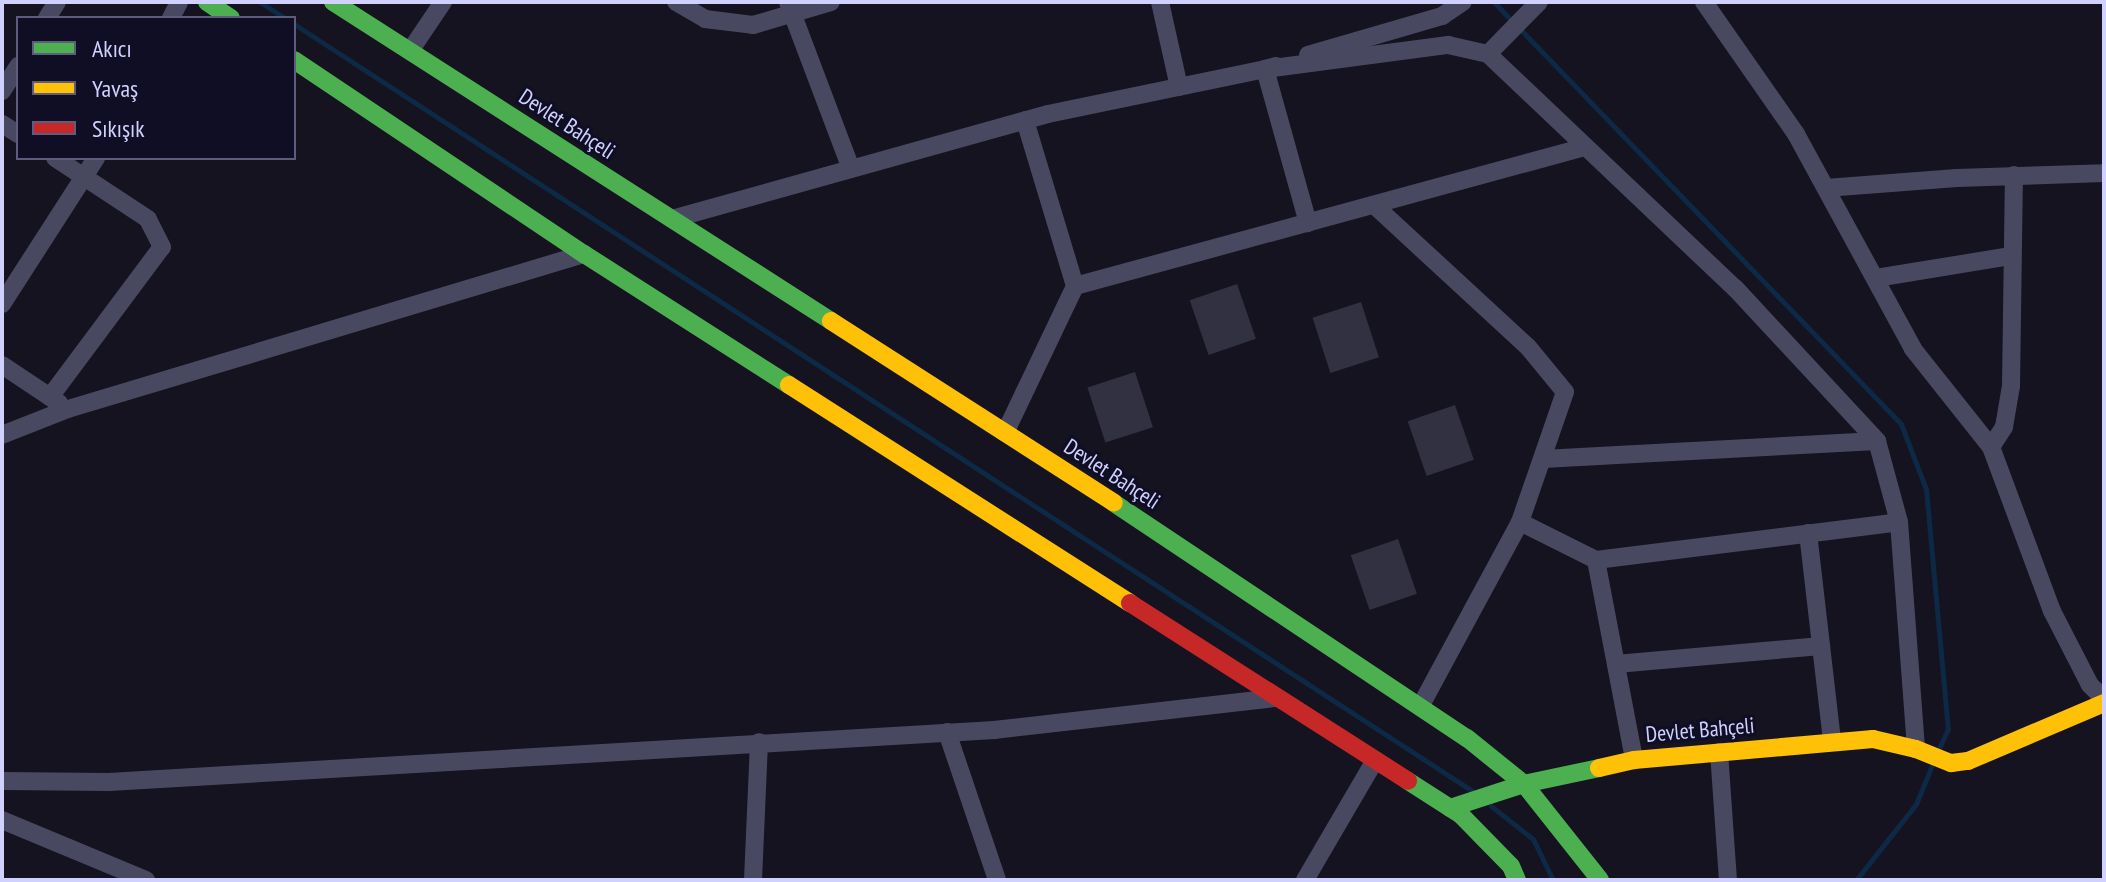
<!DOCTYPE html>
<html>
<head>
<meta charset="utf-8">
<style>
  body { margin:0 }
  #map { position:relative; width:2106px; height:882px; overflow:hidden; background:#14131f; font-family:"PT Sans Narrow",sans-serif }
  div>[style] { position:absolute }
  .stream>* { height:5px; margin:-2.5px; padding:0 2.5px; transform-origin:2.5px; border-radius:2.5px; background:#0d2945 }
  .building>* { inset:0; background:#323141; transform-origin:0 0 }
  .street>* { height:18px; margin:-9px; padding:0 9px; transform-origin:9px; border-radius:9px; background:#484960 }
  .fast>* { height:18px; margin:-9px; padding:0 9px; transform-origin:9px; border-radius:9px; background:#4caf50 }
  .slow>* { height:18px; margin:-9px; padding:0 9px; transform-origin:9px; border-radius:9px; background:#ffc107 }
  .jam>* { height:18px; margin:-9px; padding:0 9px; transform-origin:9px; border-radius:9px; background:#c62828 }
  span { translate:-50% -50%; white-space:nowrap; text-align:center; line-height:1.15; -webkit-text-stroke:6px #0f0e24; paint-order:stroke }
  .street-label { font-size:22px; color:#d1d1ff }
  .frame { position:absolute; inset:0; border:4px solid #d1d1ff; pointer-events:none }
  .legend { position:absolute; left:16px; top:16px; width:280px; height:144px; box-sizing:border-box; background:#0f0e24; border:2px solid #5d5c7c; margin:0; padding:10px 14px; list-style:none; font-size:24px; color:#d1d1ff }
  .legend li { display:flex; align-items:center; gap:16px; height:40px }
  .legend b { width:40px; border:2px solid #5d5c7c }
</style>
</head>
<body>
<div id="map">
  <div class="stream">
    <i style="left:260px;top:2px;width:30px;rotate:33deg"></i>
    <i style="left:1494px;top:2px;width:26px;rotate:47deg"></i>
    <i style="left:294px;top:24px;width:1408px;rotate:33.06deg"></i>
    <i style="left:1519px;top:28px;width:550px;rotate:46.03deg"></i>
    <i style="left:1901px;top:424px;width:70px;rotate:69deg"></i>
    <i style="left:1926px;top:489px;width:241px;rotate:84.8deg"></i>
    <i style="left:1948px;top:729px;width:21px;rotate:115deg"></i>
    <i style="left:1491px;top:806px;width:53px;rotate:38.2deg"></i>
    <i style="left:1533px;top:839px;width:46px;rotate:64deg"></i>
    <i style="left:1856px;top:880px;width:97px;rotate:-51.7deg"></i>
    <i style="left:1916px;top:804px;width:42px;rotate:-67.7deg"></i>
  </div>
  <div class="building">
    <i style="left:1237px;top:284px;width:58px;height:50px;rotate:71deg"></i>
    <i style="left:1361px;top:302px;width:58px;height:51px;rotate:72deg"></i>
    <i style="left:1135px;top:372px;width:58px;height:50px;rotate:72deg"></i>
    <i style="left:1455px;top:405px;width:58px;height:50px;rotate:71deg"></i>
    <i style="left:1398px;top:539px;width:58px;height:50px;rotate:71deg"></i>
  </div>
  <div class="street">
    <i style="left:676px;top:2px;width:34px;rotate:30deg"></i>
    <i style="left:705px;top:19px;width:48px;rotate:7.1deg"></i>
    <i style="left:753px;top:25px;width:81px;rotate:-16.4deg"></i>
    <i style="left:788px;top:2px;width:178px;rotate:69.3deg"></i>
    <i style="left:1160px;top:2px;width:87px;rotate:77.4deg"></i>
    <i style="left:1704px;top:2px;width:161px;rotate:55.1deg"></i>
    <i style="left:1796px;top:134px;width:245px;rotate:61.4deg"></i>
    <i style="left:1913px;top:349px;width:125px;rotate:51.5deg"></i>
    <i style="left:1991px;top:447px;width:175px;rotate:69.6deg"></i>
    <i style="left:2052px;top:611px;width:83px;rotate:62.8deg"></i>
    <i style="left:2090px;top:685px;width:20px;rotate:45deg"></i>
    <i style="left:47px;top:18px;width:19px;rotate:-58deg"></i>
    <i style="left:171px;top:18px;width:18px;rotate:-63deg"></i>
    <i style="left:410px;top:51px;width:59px;rotate:-56deg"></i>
    <i style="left:1488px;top:54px;width:340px;rotate:43.5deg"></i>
    <i style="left:1735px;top:288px;width:209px;rotate:47.1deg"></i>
    <i style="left:1877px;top:441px;width:84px;rotate:74.8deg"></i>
    <i style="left:1899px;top:522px;width:228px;rotate:85.7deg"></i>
    <i style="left:1308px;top:55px;width:140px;rotate:-16.2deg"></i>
    <i style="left:1442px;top:16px;width:25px;rotate:-34deg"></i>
    <i style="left:1276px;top:66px;width:11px;rotate:165deg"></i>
    <i style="left:1265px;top:69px;width:160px;rotate:74.4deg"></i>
    <i style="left:2px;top:91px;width:30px;rotate:-57deg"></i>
    <i style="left:2px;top:124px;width:19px;rotate:32deg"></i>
    <i style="left:1826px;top:188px;width:131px;rotate:-4.4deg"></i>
    <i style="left:1957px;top:178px;width:147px;rotate:-1.9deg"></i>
    <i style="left:1374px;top:205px;width:209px;rotate:42.7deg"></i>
    <i style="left:1528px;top:347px;width:58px;rotate:50.6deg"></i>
    <i style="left:1565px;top:392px;width:138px;rotate:109.1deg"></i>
    <i style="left:1520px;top:522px;width:210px;rotate:118.4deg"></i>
    <i style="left:672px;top:219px;width:390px;rotate:-15.6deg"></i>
    <i style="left:1048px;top:114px;width:222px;rotate:-11.7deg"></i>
    <i style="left:1265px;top:69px;width:185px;rotate:-7.5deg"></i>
    <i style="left:1448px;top:45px;width:41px;rotate:12.7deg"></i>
    <i style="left:1488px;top:54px;width:73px;rotate:-45.6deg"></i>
    <i style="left:1876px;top:278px;width:137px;rotate:-9.3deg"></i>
    <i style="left:1075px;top:286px;width:529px;rotate:-15.25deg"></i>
    <i style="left:2px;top:304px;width:174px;rotate:-57.2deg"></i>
    <i style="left:2px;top:365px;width:69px;rotate:33.7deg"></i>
    <i style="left:50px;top:397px;width:187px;rotate:-53.3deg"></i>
    <i style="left:162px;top:247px;width:31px;rotate:-117deg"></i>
    <i style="left:148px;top:219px;width:111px;rotate:-146.7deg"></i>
    <i style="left:1005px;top:433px;width:163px;rotate:-64.5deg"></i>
    <i style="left:1075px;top:286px;width:173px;rotate:-106.8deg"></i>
    <i style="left:2px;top:435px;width:71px;rotate:-21.5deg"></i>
    <i style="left:68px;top:409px;width:539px;rotate:-16.72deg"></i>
    <i style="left:1991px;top:447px;width:24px;rotate:-57deg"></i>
    <i style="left:2004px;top:427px;width:42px;rotate:-80.3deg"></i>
    <i style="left:2011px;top:386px;width:211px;rotate:-89.2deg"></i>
    <i style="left:1543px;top:459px;width:334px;rotate:-3.1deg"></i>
    <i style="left:1520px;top:522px;width:85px;rotate:26.6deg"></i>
    <i style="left:1596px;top:560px;width:305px;rotate:-7.1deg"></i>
    <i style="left:1808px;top:533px;width:210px;rotate:83.4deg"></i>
    <i style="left:1596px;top:560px;width:204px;rotate:79.2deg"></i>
    <i style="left:1616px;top:664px;width:206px;rotate:-5deg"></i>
    <i style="left:947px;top:732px;width:156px;rotate:71.3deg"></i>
    <i style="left:1719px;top:752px;width:128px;rotate:86deg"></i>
    <i style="left:2px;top:781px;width:107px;rotate:0.5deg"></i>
    <i style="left:109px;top:782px;width:887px;rotate:-3.36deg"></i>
    <i style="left:994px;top:730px;width:285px;rotate:-6.5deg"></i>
    <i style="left:2px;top:820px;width:156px;rotate:22.6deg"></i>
    <i style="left:753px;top:880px;width:138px;rotate:-87.5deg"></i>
    <i style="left:1305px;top:880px;width:139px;rotate:-59.7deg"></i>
  </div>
  <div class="fast">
    <i style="left:207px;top:2px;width:29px;rotate:34deg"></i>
    <i style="left:333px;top:2px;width:591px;rotate:32.64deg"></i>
    <i style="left:294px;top:60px;width:349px;rotate:33.8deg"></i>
    <i style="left:584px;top:254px;width:243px;rotate:32.6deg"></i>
    <i style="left:1114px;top:503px;width:424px;rotate:33.7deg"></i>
    <i style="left:1467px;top:738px;width:73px;rotate:38.9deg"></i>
    <i style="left:1524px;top:784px;width:77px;rotate:-12deg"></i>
    <i style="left:1408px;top:781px;width:63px;rotate:32.7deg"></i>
    <i style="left:1461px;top:815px;width:71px;rotate:45.6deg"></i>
    <i style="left:1511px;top:866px;width:15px;rotate:67deg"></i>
    <i style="left:1450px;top:808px;width:78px;rotate:-18deg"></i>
    <i style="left:1524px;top:784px;width:122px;rotate:51.6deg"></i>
  </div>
  <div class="slow">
    <i style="left:831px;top:321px;width:336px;rotate:32.7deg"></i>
    <i style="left:789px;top:385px;width:405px;rotate:32.6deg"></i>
    <i style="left:1599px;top:768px;width:36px;rotate:-13deg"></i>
    <i style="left:1634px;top:760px;width:240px;rotate:-5deg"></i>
    <i style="left:1873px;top:739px;width:44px;rotate:13.1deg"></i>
    <i style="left:1916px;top:749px;width:38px;rotate:22deg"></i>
    <i style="left:1951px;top:763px;width:17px;rotate:-7deg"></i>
    <i style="left:1968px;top:761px;width:148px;rotate:-23.1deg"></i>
  </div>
  <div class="jam">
    <i style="left:1130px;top:603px;width:330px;rotate:32.6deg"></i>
  </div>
  <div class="street-label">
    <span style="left:567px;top:124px;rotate:33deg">Devlet Bahçeli</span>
    <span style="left:1112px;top:474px;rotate:33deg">Devlet Bahçeli</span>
    <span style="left:1700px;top:730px;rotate:-5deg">Devlet Bahçeli</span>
  </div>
  <div class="frame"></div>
  <ul class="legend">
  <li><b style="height:10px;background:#4caf50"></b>Akıcı</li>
  <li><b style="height:10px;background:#ffc107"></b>Yavaş</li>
  <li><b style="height:10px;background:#c62828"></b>Sıkışık</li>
  </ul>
</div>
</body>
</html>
